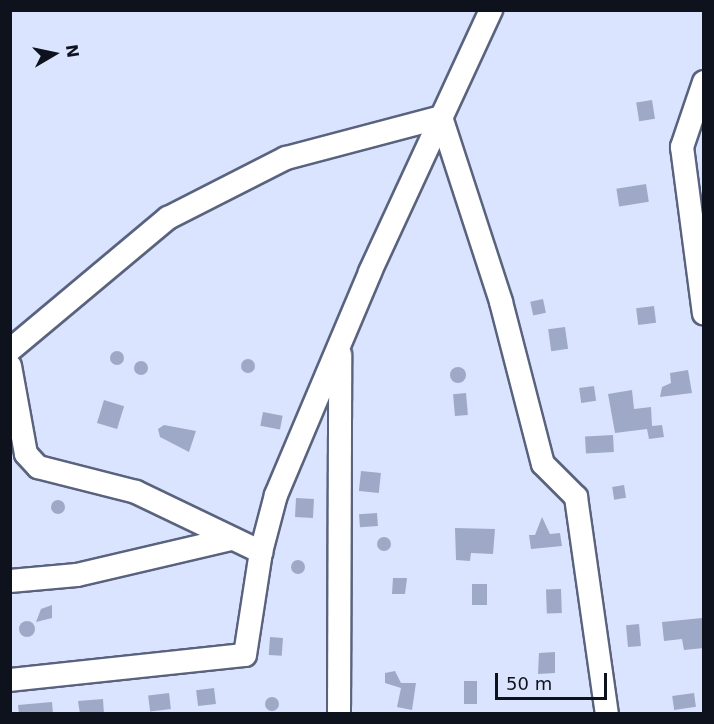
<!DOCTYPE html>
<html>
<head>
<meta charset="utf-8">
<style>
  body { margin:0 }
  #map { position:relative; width:714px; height:724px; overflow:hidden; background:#dbe4fe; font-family:"DejaVu Sans",sans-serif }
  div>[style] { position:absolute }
  .building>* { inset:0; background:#9ea9c7; transform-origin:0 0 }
  .round { border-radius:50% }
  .roads { filter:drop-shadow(2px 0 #59637e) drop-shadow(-2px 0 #59637e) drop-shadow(0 2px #59637e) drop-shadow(0 -2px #59637e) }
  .minor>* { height:22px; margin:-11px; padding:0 11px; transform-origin:11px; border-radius:11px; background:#fff }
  span { translate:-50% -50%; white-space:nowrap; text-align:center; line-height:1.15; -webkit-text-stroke:4.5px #dbe4fe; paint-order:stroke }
  .frame { position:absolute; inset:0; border:12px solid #0e121c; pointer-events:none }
  .north { position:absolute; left:24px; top:24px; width:60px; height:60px; -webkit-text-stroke:4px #dbe4fe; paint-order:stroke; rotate:81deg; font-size:16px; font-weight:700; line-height:24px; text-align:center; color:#0e121c }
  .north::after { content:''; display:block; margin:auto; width:21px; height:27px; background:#0e121c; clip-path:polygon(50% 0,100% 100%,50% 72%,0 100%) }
  .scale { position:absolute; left:495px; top:673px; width:112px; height:27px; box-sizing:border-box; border:3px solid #0e121c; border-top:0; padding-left:8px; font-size:18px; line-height:21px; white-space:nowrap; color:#0e121c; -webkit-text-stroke:4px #dbe4fe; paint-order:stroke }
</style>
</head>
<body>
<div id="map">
  <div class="building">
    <i style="left:652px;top:100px;width:19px;height:16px;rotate:81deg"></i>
    <i style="left:646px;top:184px;width:18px;height:30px;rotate:81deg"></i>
    <i style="left:543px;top:299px;width:14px;height:13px;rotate:78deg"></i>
    <i style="left:654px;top:306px;width:17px;height:18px;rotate:83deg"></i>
    <i style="left:565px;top:327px;width:22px;height:17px;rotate:82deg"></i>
    <i class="round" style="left:110px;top:351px;width:14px;height:14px"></i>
    <i class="round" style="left:241px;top:359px;width:14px;height:14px"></i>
    <i class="round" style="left:134px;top:361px;width:14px;height:14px"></i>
    <i class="round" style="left:450px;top:367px;width:16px;height:16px"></i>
    <i style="clip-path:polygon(688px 370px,692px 393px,660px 397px,662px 387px,671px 383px,670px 373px)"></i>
    <i style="left:594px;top:386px;width:15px;height:15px;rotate:82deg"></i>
    <i style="clip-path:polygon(632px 390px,634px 409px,651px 407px,652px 426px,662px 425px,664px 437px,649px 439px,647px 429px,615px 433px,608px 394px)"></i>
    <i style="left:466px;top:393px;width:22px;height:13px;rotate:85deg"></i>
    <i style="left:104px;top:400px;width:21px;height:24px;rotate:17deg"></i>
    <i style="left:263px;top:412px;width:20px;height:14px;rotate:11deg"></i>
    <i style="clip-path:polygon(164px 425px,196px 431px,189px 452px,160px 437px,158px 429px)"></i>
    <i style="left:613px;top:435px;width:17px;height:28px;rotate:87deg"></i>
    <i style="left:361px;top:471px;width:20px;height:20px;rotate:6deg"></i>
    <i style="left:624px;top:485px;width:13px;height:12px;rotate:81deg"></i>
    <i style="left:296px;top:498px;width:18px;height:19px;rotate:3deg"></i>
    <i class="round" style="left:51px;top:500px;width:14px;height:14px"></i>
    <i style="left:377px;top:513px;width:13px;height:18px;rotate:86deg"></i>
    <i style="clip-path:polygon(542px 517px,550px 534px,560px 533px,562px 546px,531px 549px,529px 535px,535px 535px)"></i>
    <i style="clip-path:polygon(455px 528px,495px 529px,493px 554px,471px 553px,470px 561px,456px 560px)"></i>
    <i class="round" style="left:377px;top:537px;width:14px;height:14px"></i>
    <i class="round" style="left:291px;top:560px;width:14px;height:14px"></i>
    <i style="clip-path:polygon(393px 578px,407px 578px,405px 594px,392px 594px)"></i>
    <i style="left:472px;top:584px;width:15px;height:21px"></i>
    <i style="left:561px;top:589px;width:24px;height:15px;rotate:88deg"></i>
    <i style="clip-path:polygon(52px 605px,52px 618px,36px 622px,41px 609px)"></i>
    <i style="clip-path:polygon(702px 618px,704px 648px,684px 650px,682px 639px,664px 641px,662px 622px)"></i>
    <i class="round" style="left:19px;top:621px;width:16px;height:16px"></i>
    <i style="left:639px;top:624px;width:22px;height:13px;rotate:85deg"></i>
    <i style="left:270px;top:637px;width:13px;height:18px;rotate:4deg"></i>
    <i style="clip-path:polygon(555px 652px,555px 673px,538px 674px,539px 653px)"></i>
    <i style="clip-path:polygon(395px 671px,401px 683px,416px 683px,412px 710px,397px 707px,401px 688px,385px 683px,385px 673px)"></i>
    <i style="left:464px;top:681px;width:13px;height:23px"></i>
    <i style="left:214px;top:688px;width:16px;height:18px;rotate:83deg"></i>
    <i style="left:169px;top:693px;width:16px;height:21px;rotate:83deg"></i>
    <i style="left:694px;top:693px;width:14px;height:22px;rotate:82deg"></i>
    <i class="round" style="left:265px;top:697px;width:14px;height:14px"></i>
    <i style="clip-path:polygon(103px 699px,104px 714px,80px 714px,78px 701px)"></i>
    <i style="clip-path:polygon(52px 702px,53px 714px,19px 714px,18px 705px)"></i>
  </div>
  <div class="roads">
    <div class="minor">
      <i style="left:704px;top:82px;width:69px;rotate:108.7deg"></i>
      <i style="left:682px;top:147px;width:168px;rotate:82.5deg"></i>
      <i style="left:10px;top:350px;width:206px;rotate:-39.9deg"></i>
      <i style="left:168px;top:218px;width:132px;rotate:-27deg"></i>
      <i style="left:286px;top:158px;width:160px;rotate:-14.8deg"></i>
      <i style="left:441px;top:117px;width:194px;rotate:72deg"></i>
      <i style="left:501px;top:302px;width:167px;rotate:75.5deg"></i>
      <i style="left:543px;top:464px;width:47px;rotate:45deg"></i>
      <i style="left:576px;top:497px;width:219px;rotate:81.9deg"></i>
      <i style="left:10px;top:366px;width:89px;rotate:79.7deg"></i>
      <i style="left:26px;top:454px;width:18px;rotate:47deg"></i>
      <i style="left:38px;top:467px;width:101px;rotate:14.3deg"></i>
      <i style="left:136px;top:492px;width:139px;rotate:25.6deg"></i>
      <i style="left:10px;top:581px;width:67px;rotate:-5.1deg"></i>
      <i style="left:77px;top:575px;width:158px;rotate:-13.2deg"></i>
      <i style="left:10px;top:680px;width:236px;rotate:-6.1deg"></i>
      <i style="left:245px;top:655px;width:104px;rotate:-81.2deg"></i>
      <i style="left:261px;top:552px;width:59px;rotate:-75.3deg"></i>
      <i style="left:276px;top:495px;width:242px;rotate:-67.1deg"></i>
      <i style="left:370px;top:272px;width:289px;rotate:-65.2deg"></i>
      <i style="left:339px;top:714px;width:359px;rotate:-89.8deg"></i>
    </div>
  </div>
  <div class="frame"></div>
  <div class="north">N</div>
  <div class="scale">50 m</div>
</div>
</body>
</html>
